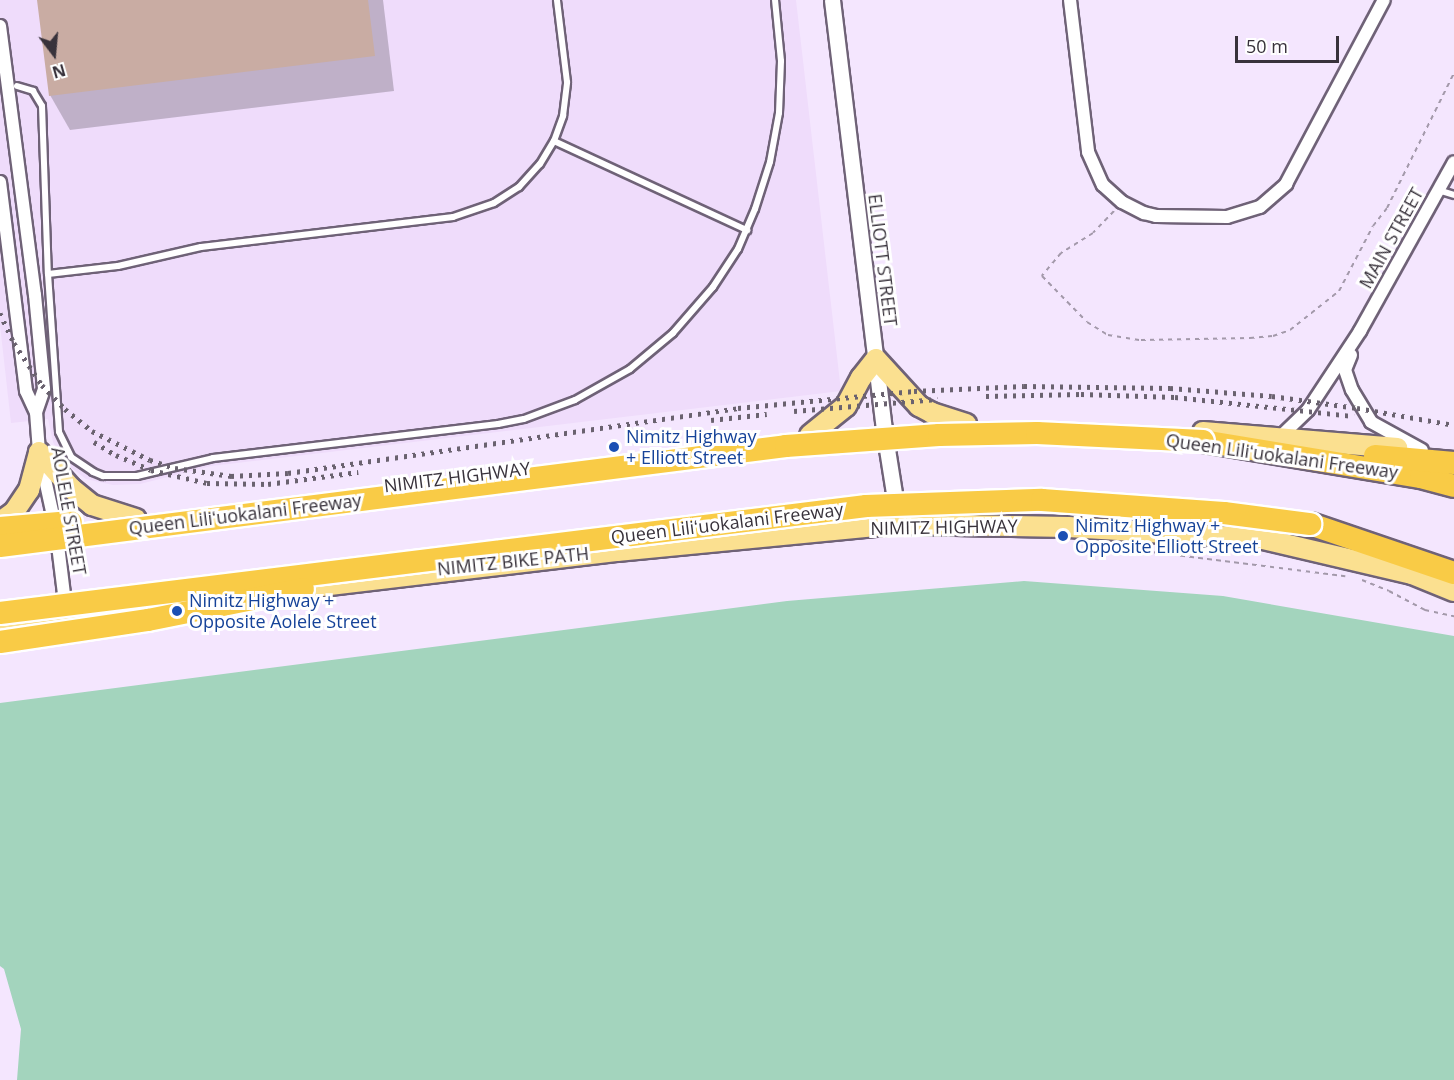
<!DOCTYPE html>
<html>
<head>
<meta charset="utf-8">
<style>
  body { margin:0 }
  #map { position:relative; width:1454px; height:1080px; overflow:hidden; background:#f4e6fe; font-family:"Open Sans",sans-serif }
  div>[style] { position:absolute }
  .built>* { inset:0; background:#efdcfb }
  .green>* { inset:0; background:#a3d4bd }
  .shadow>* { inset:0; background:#0003 }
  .building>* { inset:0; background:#c9aca3 }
  .path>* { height:2px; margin-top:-1px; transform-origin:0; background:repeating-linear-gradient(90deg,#a399aa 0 4.5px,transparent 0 9px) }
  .roads { filter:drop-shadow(2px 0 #6f6277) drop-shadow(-2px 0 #6f6277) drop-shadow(0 2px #6f6277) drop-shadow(0 -2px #6f6277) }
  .service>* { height:6px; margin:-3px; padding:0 3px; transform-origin:3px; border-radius:3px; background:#fff }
  .minor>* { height:12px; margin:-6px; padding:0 6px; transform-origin:6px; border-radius:6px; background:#fff }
  .tertiary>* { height:15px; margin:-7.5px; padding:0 7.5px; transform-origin:7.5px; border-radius:7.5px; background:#fff }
  .primary>* { height:20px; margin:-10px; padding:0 10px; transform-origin:10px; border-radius:10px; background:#fbe090 }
  .motorway>* { height:22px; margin:-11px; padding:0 11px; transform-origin:11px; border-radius:11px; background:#f9cb46 }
  .rail>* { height:4.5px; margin-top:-2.25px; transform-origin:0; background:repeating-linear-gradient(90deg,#6a626f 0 3px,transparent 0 9px) }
  .bridges { filter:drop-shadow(2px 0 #fff) drop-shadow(-2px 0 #fff) drop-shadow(0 2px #fff) drop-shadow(0 -2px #fff) }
  .motorway-bridge>* { height:22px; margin:-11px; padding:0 11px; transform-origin:11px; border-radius:11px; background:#f9cb46 }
  .dots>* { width:16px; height:16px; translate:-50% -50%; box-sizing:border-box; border:3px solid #fff; border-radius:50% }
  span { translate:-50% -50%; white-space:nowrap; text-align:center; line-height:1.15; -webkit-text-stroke:6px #fff; paint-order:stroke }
  .street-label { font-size:18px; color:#38323b }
  .transit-label { font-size:18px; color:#164399 }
  .left { translate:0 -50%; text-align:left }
  .north { position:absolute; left:24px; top:24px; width:60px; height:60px; -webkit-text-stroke:4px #fff; paint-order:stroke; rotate:164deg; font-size:16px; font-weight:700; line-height:24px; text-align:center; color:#38323b }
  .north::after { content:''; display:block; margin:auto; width:21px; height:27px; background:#38323b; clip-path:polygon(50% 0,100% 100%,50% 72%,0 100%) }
  .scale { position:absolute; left:1235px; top:36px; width:104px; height:27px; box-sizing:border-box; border:3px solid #38323b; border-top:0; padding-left:8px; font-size:18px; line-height:21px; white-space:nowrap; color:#38323b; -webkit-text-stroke:4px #fff; paint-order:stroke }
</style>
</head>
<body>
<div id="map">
  <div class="built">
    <i style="clip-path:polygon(0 0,796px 0,841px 391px,211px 466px,140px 484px,113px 485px,86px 479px,69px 466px,60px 455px,53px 442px,48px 419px,11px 423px,0 325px)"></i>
  </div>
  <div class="green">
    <i style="clip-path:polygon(1024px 581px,1223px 596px,1454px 636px,1454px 1080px,17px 1080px,21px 1029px,4px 969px,0 966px,0 703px,787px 601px)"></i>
  </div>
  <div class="shadow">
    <i style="clip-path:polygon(39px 0,383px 0,394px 91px,70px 130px,50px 95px)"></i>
  </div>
  <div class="building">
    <i style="clip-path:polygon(37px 0,368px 0,375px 56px,49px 96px)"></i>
  </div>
  <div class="path">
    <i style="left:1114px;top:211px;width:30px;rotate:134deg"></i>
    <i style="left:1093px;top:233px;width:38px;rotate:148deg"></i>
    <i style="left:1061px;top:253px;width:30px;rotate:130deg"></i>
    <i style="left:1042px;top:276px;width:64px;rotate:45.6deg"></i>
    <i style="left:1087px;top:322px;width:25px;rotate:32deg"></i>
    <i style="left:1108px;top:335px;width:33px;rotate:9deg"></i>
    <i style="left:1141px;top:340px;width:109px;rotate:-1.1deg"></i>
    <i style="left:1250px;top:338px;width:23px;rotate:-5deg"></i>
    <i style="left:1273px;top:336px;width:18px;rotate:-19deg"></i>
    <i style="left:1290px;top:330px;width:63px;rotate:-38.5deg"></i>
    <i style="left:1339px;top:291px;width:73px;rotate:-62.4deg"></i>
    <i style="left:1373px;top:226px;width:23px;rotate:-52deg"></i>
    <i style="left:1387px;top:208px;width:151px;rotate:-63.6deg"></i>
    <i style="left:1127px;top:549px;width:220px;rotate:7.1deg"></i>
    <i style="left:1362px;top:580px;width:29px;rotate:22deg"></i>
    <i style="left:1389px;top:591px;width:41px;rotate:27.8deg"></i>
    <i style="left:1425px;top:610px;width:30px;rotate:12deg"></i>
  </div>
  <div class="roads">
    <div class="service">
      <i style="left:17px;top:86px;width:17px;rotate:17deg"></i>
      <i style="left:33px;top:91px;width:17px;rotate:59deg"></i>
      <i style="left:42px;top:106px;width:168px;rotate:88deg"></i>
      <i style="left:48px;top:274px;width:158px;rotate:86deg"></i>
      <i style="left:59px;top:432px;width:28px;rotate:64deg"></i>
      <i style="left:71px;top:457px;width:27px;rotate:34deg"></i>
      <i style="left:93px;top:472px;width:11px;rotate:22deg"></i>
      <i style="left:103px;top:476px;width:34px"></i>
      <i style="left:137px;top:476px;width:78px;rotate:-13.3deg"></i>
      <i style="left:213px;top:458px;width:287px;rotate:-6.8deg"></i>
      <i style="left:498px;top:424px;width:26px;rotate:-11deg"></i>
      <i style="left:524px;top:419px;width:54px;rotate:-20.4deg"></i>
      <i style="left:575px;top:400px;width:63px;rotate:-29.4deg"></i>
      <i style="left:630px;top:369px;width:56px;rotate:-39.9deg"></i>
      <i style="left:673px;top:333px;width:61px;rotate:-49deg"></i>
      <i style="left:713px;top:287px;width:45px;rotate:-56.7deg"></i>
      <i style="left:738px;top:249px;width:43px;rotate:-67deg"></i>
      <i style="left:755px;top:209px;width:49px;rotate:-72.3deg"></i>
      <i style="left:770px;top:162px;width:50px;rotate:-79.6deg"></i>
      <i style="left:779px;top:113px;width:52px;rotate:-87.8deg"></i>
      <i style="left:781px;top:61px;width:61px;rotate:-95.6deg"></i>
      <i style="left:554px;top:141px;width:213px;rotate:24.8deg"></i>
      <i style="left:1438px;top:190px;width:17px;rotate:17deg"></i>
      <i style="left:48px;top:274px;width:70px;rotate:-6.5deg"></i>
      <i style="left:118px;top:266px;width:85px;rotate:-12.9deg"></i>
      <i style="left:201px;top:247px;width:254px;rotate:-6.8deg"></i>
      <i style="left:453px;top:217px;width:43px;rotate:-18.9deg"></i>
      <i style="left:494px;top:203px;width:30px;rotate:-33deg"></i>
      <i style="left:519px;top:187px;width:31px;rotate:-48deg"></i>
      <i style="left:540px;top:164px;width:27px;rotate:-59deg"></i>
      <i style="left:554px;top:141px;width:27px;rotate:-70deg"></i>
      <i style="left:563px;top:116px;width:34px;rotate:-83deg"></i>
      <i style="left:567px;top:82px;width:83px;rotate:-97deg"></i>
    </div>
    <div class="minor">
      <i style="left:1070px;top:0;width:153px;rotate:83.2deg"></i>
      <i style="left:1088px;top:152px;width:36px;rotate:66deg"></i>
      <i style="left:1103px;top:185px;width:25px;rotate:42deg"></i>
      <i style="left:1122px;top:202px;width:25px;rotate:27deg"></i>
      <i style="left:1144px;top:213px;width:12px;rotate:14deg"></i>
      <i style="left:1156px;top:216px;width:71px;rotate:0.8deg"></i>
      <i style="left:1227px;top:217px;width:34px;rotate:-17deg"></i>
      <i style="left:1260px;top:207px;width:35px;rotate:-41deg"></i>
      <i style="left:1286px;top:184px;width:208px;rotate:-62deg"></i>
      <i style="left:0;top:26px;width:271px;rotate:82.6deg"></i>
      <i style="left:35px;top:295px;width:94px;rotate:84.5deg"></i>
      <i style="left:44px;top:389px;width:24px;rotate:109deg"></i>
      <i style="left:0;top:182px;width:211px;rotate:82.9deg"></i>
      <i style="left:26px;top:391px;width:23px;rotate:65deg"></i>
      <i style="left:36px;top:412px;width:40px;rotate:85.7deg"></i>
      <i style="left:39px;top:452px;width:79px;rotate:77.6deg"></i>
      <i style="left:56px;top:529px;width:82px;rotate:83deg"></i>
      <i style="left:1351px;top:355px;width:16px;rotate:112deg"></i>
      <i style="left:1345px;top:370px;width:21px;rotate:71deg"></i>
      <i style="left:1352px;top:390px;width:37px;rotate:59deg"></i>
      <i style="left:1371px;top:422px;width:58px;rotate:28.8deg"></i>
      <i style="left:1279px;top:438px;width:40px;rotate:-44deg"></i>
      <i style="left:1308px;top:410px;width:95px;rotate:-56.6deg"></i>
      <i style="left:1360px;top:331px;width:193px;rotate:-60.9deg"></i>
    </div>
    <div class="tertiary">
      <i style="left:832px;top:0;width:433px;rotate:83.1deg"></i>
      <i style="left:884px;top:430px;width:83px;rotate:81deg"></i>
    </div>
    <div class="primary">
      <i style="left:1203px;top:432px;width:195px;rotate:4.7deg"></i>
      <i style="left:810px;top:435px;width:46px;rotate:-38.9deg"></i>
      <i style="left:846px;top:406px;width:32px;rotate:-62deg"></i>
      <i style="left:861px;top:378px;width:24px;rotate:-52deg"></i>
      <i style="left:876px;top:359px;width:64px;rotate:47.5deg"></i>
      <i style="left:919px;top:406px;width:15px;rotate:28deg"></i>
      <i style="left:932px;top:413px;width:36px;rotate:18deg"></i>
      <i style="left:39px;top:452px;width:48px;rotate:48.4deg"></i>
      <i style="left:71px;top:488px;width:27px;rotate:39deg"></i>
      <i style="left:92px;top:505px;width:46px;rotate:17.7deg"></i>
      <i style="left:0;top:522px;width:17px;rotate:-36deg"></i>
      <i style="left:14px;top:512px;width:27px;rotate:-56deg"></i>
      <i style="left:29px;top:490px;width:39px;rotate:-75deg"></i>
      <i style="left:289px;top:590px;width:330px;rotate:-6.8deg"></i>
      <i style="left:617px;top:551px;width:283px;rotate:-5.5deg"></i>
      <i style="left:899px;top:524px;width:169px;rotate:1deg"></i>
      <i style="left:1068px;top:527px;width:195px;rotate:3.5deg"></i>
      <i style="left:1263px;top:539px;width:153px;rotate:13.2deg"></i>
      <i style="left:1412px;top:574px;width:45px;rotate:22deg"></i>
      <i style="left:0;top:625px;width:196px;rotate:-7deg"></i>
    </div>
    <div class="motorway">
      <i style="left:1203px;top:441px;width:221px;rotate:9.4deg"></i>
      <i style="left:1421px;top:477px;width:34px;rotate:15deg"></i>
      <i style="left:1375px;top:456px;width:79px;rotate:5.1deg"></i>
      <i style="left:1310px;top:524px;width:152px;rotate:18.8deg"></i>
    </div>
  </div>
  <div class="rail">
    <i style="left:0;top:313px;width:33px;rotate:65deg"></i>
    <i style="left:14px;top:343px;width:50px;rotate:56.3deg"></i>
    <i style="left:42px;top:385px;width:33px;rotate:46deg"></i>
    <i style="left:65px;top:409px;width:35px;rotate:39deg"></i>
    <i style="left:92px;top:431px;width:65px;rotate:26.6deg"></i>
    <i style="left:150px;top:460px;width:26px;rotate:18deg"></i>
    <i style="left:175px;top:468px;width:57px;rotate:8.1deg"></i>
    <i style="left:231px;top:476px;width:57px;rotate:-3deg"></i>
    <i style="left:288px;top:473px;width:455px;rotate:-8.2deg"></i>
    <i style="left:738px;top:408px;width:177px;rotate:-5.5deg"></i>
    <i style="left:914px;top:391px;width:110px;rotate:-2.6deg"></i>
    <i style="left:1024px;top:386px;width:146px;rotate:0.8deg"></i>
    <i style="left:1170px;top:388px;width:102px;rotate:4.5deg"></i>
    <i style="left:1272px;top:396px;width:86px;rotate:8deg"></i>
    <i style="left:1357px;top:408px;width:98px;rotate:9.9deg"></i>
    <i style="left:986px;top:396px;width:95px;rotate:-1.2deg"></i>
    <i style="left:1081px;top:394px;width:94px;rotate:1.8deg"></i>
    <i style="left:1175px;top:397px;width:180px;rotate:6.1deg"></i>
    <i style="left:794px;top:411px;width:144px;rotate:-4.8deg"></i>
    <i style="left:711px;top:420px;width:56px;rotate:-6.1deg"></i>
    <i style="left:94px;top:442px;width:26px;rotate:31deg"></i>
    <i style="left:116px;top:455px;width:38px;rotate:23deg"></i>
    <i style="left:151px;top:470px;width:57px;rotate:13.1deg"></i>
    <i style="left:207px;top:483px;width:61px;rotate:0.9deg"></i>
    <i style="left:268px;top:484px;width:91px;rotate:-7.6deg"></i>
  </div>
  <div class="bridges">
    <div class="motorway-bridge">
      <i style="left:0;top:528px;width:71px;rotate:-4.8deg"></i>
      <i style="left:0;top:546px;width:792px;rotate:-7.25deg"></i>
      <i style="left:786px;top:446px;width:153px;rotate:-4.1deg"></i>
      <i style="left:939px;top:435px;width:98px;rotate:-1.2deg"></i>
      <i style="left:1037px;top:433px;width:166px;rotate:2.8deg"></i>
      <i style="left:0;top:613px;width:873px;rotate:-7.04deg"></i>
      <i style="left:866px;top:506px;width:176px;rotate:-2deg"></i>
      <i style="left:1042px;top:500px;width:182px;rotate:4.1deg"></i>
      <i style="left:1224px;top:513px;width:87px;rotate:7.3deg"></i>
      <i style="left:0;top:642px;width:150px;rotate:-8.5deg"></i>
      <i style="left:148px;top:620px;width:158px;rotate:-11.3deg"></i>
    </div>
  </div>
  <div class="dots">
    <i style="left:614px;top:447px;background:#1a4fb4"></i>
    <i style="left:1063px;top:536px;background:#1a4fb4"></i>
    <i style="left:177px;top:611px;background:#1a4fb4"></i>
  </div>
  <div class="street-label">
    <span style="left:1391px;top:238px;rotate:-61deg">MAIN STREET</span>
    <span style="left:883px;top:260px;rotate:83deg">ELLIOTT STREET</span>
    <span style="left:1282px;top:456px;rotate:8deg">Queen Liliʻuokalani Freeway</span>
    <span style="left:457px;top:477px;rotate:-7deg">NIMITZ HIGHWAY</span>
    <span style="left:69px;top:511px;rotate:80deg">AOLELE STREET</span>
    <span style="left:245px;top:514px;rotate:-7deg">Queen Liliʻuokalani Freeway</span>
    <span style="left:727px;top:523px;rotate:-7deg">Queen Liliʻuokalani Freeway</span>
    <span style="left:944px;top:527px;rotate:-1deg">NIMITZ HIGHWAY</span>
    <span style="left:513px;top:561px;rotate:-6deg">NIMITZ BIKE PATH</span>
  </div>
  <div class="transit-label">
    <span class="left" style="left:626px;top:447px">Nimitz Highway<br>+ Elliott Street</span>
    <span class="left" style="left:1075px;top:536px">Nimitz Highway +<br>Opposite Elliott Street</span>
    <span class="left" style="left:189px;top:611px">Nimitz Highway +<br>Opposite Aolele Street</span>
  </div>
  <div class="north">N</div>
  <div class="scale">50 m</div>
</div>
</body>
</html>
